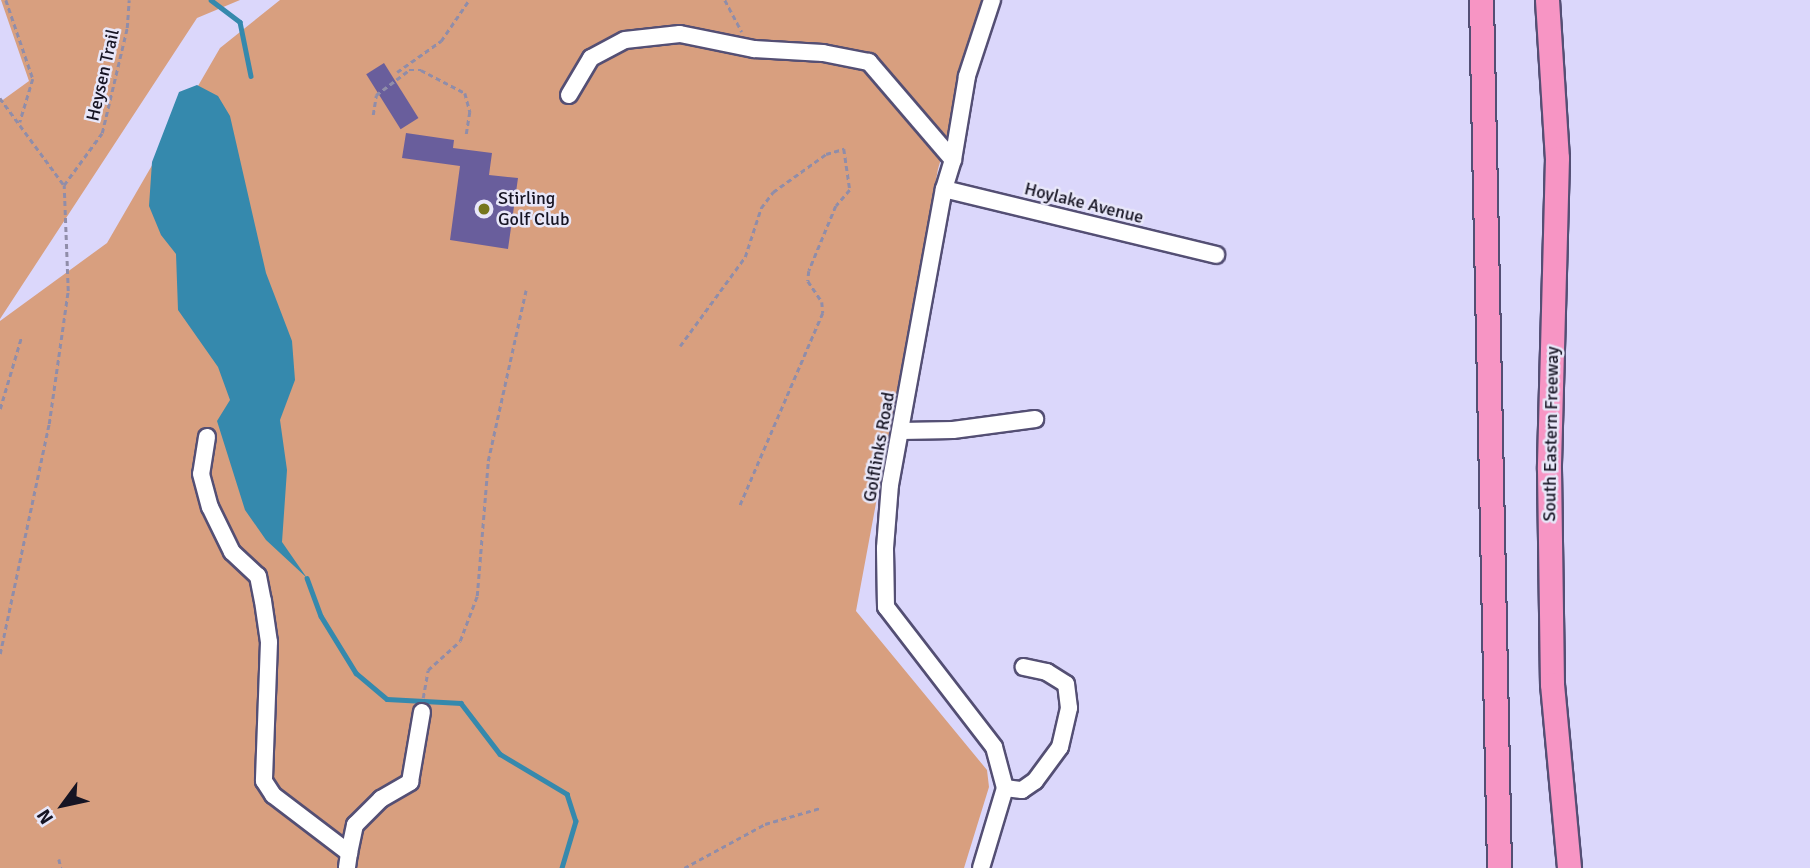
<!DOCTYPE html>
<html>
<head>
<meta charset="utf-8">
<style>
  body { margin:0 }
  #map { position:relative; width:1810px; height:868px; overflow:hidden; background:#dbd7fb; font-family:Signika,sans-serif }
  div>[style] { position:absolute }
  .green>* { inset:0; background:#d89f7f }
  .water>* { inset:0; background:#3589ad }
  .stream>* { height:4.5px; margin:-2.25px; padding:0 2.25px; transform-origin:2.25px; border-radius:2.25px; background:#3589ad }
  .building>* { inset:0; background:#695e9c; transform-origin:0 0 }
  .path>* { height:2.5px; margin-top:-1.25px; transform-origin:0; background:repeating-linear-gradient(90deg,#908da9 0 5px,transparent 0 8.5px) }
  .roads { filter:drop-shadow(2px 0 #544f74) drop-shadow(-2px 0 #544f74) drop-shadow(0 2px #544f74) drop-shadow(0 -2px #544f74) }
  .minor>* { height:16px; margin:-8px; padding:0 8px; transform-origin:8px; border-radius:8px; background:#fff }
  .highway>* { height:23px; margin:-11.5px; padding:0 11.5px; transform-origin:11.5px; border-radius:11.5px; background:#f795c4 }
  .dots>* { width:19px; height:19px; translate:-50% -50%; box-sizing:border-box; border:4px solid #e8e7f9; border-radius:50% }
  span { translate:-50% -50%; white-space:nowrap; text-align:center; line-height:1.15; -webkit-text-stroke:5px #e8e7f9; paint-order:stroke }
  .street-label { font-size:18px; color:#161423 }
  .poi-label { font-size:18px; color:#161423 }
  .left { translate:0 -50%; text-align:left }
  .north { position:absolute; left:28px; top:770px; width:70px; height:70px; -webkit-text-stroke:5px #e8e7f9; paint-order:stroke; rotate:237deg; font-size:19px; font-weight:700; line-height:28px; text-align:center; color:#161423 }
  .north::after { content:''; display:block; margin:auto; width:24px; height:32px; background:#161423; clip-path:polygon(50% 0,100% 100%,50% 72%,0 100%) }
</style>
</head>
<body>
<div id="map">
  <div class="green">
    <i style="clip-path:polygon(1px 0,240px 0,197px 18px,0 319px,0 102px,29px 81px)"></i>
    <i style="clip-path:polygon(280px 0,988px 0,938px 169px,856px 611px,987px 770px,989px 787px,964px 868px,0 868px,0 321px,107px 243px,220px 48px)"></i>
  </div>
  <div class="water">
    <i style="clip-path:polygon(197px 85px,218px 96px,230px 116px,266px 273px,292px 341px,295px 380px,280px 420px,287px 470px,282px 542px,307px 578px,266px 540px,245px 510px,217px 421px,230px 400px,218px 367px,178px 310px,176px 254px,161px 235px,149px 206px,152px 162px,179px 92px)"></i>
  </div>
  <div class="stream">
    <i style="left:211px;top:0;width:36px;rotate:37deg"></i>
    <i style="left:240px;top:22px;width:55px;rotate:78.5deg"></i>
    <i style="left:307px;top:578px;width:40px;rotate:69.8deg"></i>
    <i style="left:321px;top:616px;width:67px;rotate:58.4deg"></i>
    <i style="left:356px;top:673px;width:40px;rotate:40deg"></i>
    <i style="left:387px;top:699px;width:74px;rotate:3.1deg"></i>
    <i style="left:461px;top:703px;width:64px;rotate:52.6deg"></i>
    <i style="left:500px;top:754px;width:78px;rotate:30.8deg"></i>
    <i style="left:567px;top:794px;width:28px;rotate:72deg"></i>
    <i style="left:576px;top:821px;width:49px;rotate:106.6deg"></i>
  </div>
  <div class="building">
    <i style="left:384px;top:63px;width:65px;height:21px;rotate:58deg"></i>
    <i style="clip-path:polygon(406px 133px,454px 140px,453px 148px,492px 153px,489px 175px,518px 178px,508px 249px,450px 240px,460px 166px,402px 158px)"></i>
  </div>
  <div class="path">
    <i style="left:6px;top:0;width:83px;rotate:71.1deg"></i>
    <i style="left:33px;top:79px;width:45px;rotate:106.8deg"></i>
    <i style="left:725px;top:0;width:36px;rotate:62deg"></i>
    <i style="left:397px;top:72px;width:54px;rotate:-35.2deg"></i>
    <i style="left:441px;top:41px;width:50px;rotate:-55.7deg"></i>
    <i style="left:0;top:98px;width:108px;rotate:53.7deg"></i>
    <i style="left:373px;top:115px;width:20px;rotate:-81deg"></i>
    <i style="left:376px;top:95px;width:41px;rotate:-37.1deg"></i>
    <i style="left:409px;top:70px;width:12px"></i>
    <i style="left:421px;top:70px;width:50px;rotate:27.6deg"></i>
    <i style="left:465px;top:93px;width:20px;rotate:75deg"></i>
    <i style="left:470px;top:112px;width:25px;rotate:99deg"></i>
    <i style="left:64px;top:185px;width:64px;rotate:-53.8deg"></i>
    <i style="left:102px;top:133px;width:108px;rotate:-76.6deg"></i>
    <i style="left:127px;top:28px;width:28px;rotate:-86deg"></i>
    <i style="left:680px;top:346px;width:110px;rotate:-53.9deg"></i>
    <i style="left:745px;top:257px;width:52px;rotate:-71.9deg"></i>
    <i style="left:761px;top:208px;width:20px;rotate:-53deg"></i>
    <i style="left:773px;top:192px;width:65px;rotate:-35.6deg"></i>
    <i style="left:826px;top:154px;width:19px;rotate:-16deg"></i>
    <i style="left:844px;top:149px;width:41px;rotate:81.7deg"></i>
    <i style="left:850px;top:190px;width:21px;rotate:131deg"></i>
    <i style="left:836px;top:206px;width:70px;rotate:112.6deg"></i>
    <i style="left:809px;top:271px;width:10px;rotate:96deg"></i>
    <i style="left:808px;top:281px;width:25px;rotate:56deg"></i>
    <i style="left:822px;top:302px;width:11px;rotate:85deg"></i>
    <i style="left:823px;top:313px;width:210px;rotate:113.3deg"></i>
    <i style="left:0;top:409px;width:74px;rotate:-73.5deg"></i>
    <i style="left:0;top:654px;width:235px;rotate:-78deg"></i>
    <i style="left:49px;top:424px;width:134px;rotate:-81.9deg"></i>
    <i style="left:68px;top:291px;width:106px;rotate:-92.2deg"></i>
    <i style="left:423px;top:698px;width:28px;rotate:-80deg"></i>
    <i style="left:428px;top:670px;width:43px;rotate:-42.2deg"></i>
    <i style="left:460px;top:641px;width:48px;rotate:-69.3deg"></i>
    <i style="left:477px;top:596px;width:135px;rotate:-85.3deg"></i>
    <i style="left:488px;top:461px;width:175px;rotate:-77.5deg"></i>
    <i style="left:59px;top:859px;width:9px;rotate:77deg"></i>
    <i style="left:684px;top:868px;width:92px;rotate:-28.5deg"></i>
    <i style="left:765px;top:824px;width:57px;rotate:-16.2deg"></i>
  </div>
  <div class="roads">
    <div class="minor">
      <i style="left:569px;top:95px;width:43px;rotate:-59.3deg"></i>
      <i style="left:591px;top:58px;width:38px;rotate:-28deg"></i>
      <i style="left:625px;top:40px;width:55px;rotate:-6.2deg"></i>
      <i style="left:680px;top:34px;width:76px;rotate:11.5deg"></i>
      <i style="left:754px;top:49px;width:69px;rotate:3.3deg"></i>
      <i style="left:823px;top:53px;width:47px;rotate:11.1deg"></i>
      <i style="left:869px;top:62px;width:129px;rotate:49.4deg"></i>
      <i style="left:944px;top:189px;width:280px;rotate:13.6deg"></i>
      <i style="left:901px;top:431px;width:52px;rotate:-1.1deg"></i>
      <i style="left:953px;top:430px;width:83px;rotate:-7.6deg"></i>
      <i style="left:207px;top:437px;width:37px;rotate:99deg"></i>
      <i style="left:201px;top:474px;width:34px;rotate:75deg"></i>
      <i style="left:210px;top:507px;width:50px;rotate:63.9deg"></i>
      <i style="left:232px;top:552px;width:35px;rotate:43deg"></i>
      <i style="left:258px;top:576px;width:25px;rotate:79deg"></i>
      <i style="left:263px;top:601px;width:41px;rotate:81.7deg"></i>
      <i style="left:269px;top:642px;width:139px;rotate:92.1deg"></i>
      <i style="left:264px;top:781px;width:17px;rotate:57deg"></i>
      <i style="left:273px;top:795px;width:96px;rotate:37.3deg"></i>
      <i style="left:349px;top:853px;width:15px;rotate:98deg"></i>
      <i style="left:1005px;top:788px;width:17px;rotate:7deg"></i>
      <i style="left:1022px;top:790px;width:16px;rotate:-35deg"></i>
      <i style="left:1035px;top:781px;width:42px;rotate:-53.7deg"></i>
      <i style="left:1060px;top:747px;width:40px;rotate:-77deg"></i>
      <i style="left:1069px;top:708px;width:24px;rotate:-97deg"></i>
      <i style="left:1066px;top:684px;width:22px;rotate:-148deg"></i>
      <i style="left:1047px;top:672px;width:24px;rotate:-168deg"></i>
      <i style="left:349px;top:853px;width:29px;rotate:-78deg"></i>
      <i style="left:355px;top:825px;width:37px;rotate:-45deg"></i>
      <i style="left:381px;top:799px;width:34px;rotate:-30deg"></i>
      <i style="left:410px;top:782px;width:71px;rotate:-80.3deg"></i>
      <i style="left:981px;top:868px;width:84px;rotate:-73.3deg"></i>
      <i style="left:1005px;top:788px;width:42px;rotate:-105deg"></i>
      <i style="left:994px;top:747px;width:177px;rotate:-127.6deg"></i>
      <i style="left:886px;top:607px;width:59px;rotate:-91deg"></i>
      <i style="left:885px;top:548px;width:63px;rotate:-85.5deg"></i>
      <i style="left:890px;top:485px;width:301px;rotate:-79.7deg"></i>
      <i style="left:944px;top:189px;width:30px;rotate:-73deg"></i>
      <i style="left:953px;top:160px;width:85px;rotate:-80.5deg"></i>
      <i style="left:967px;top:76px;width:80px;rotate:-71.8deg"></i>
    </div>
    <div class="highway">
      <i style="left:1481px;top:0;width:868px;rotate:88.81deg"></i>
      <i style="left:1547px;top:0;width:158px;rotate:86.4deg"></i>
      <i style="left:1557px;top:158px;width:311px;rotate:91.5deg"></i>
      <i style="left:1549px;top:469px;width:215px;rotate:89.2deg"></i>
      <i style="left:1552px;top:684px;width:185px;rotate:84.7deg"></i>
    </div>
  </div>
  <div class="dots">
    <i style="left:484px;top:209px;background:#75761d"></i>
  </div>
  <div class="street-label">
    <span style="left:103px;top:75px;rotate:-77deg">Heysen Trail</span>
    <span style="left:1084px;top:203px;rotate:14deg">Hoylake Avenue</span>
    <span style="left:1551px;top:434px;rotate:-89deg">South Eastern Freeway</span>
    <span style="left:879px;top:447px;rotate:-80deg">Golflinks Road</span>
  </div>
  <div class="poi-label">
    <span class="left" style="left:498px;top:209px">Stirling<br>Golf Club</span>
  </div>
  <div class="north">N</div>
</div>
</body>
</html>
